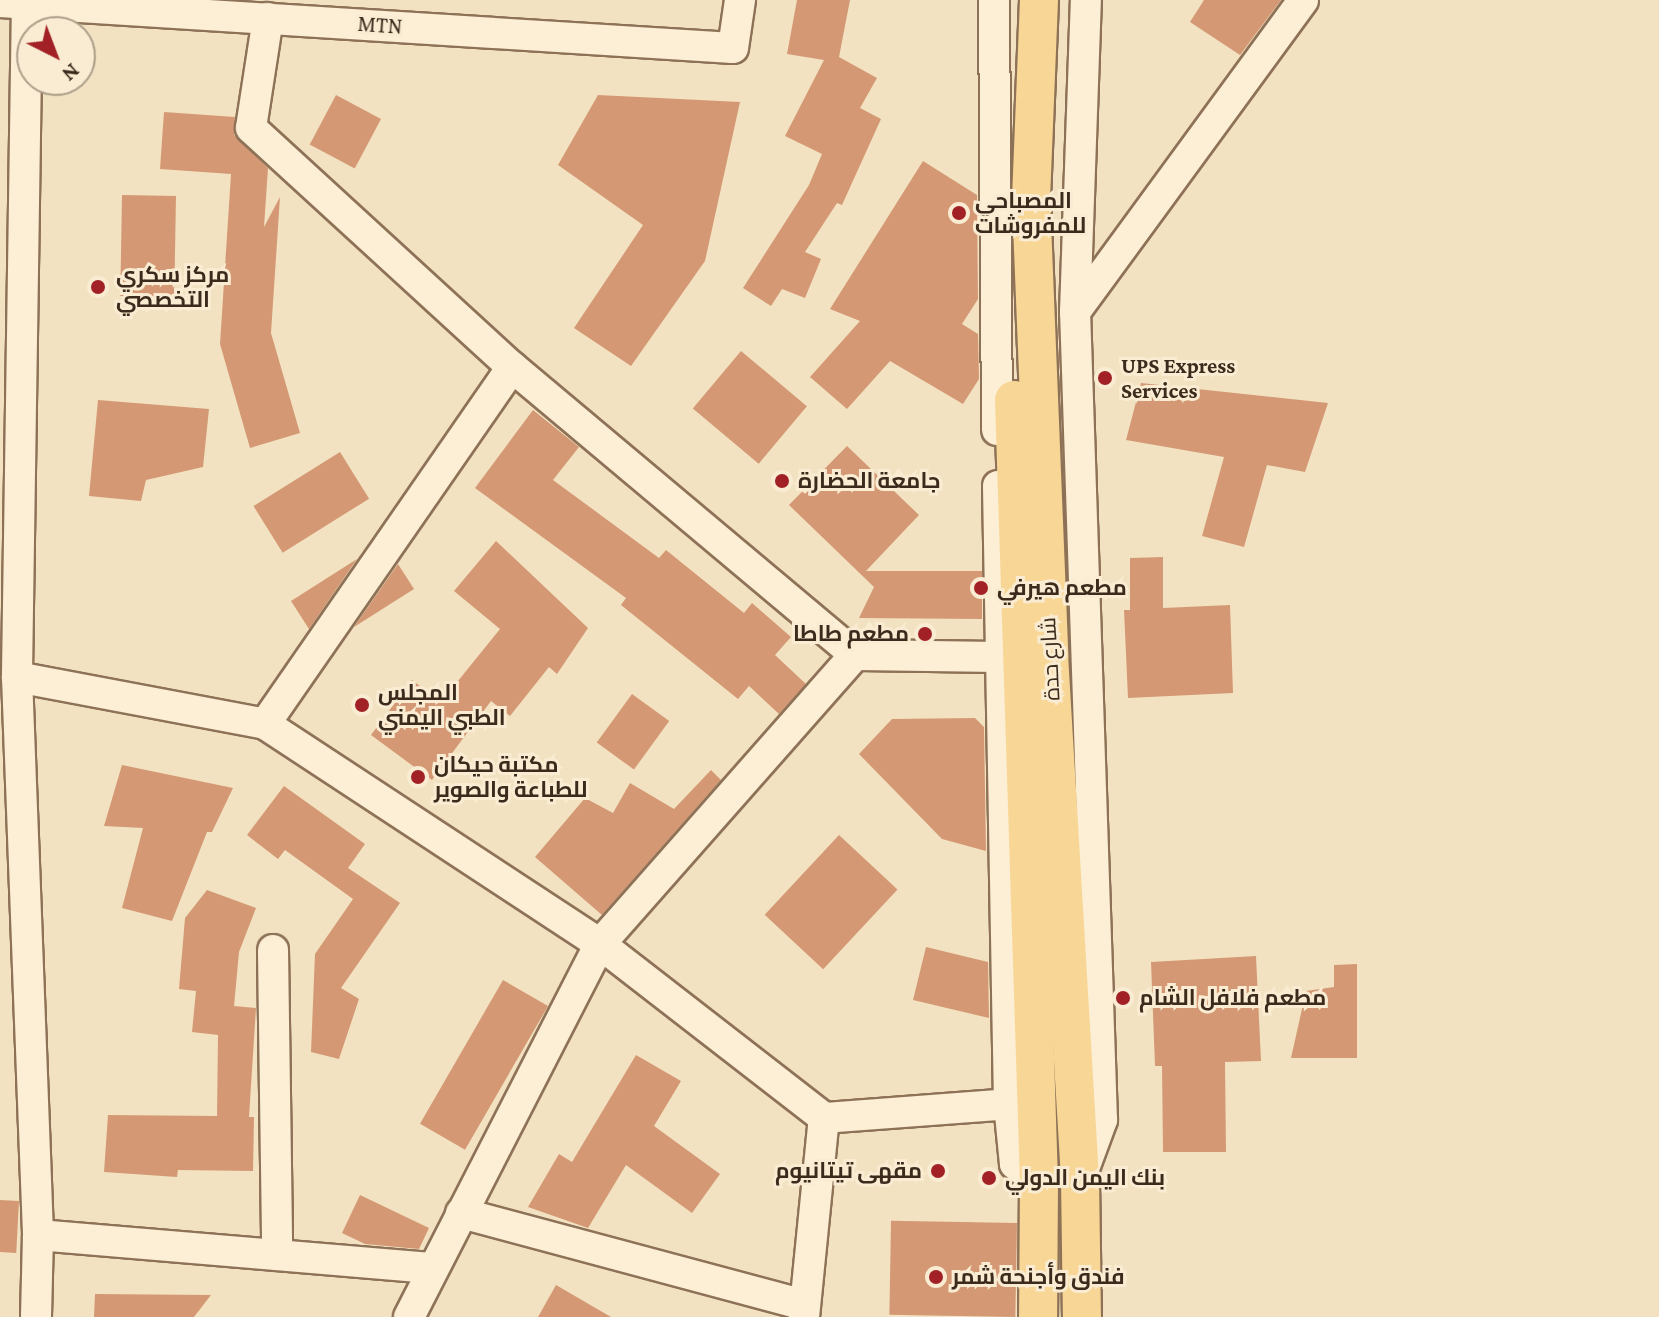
<!DOCTYPE html>
<html>
<head>
<meta charset="utf-8">
<style>
  body { margin:0 }
  #map { position:relative; width:1659px; height:1317px; overflow:hidden; background:#f2e2c1; font-family:"Crimson Pro",Cairo,serif }
  div>[style] { position:absolute }
  .building>* { inset:0; background:#d49974; transform-origin:0 0 }
  .roads { filter:drop-shadow(2px 0 #8e7257) drop-shadow(-2px 0 #8e7257) drop-shadow(0 2px #8e7257) drop-shadow(0 -2px #8e7257) }
  .minor>* { height:30px; margin:-15px; padding:0 15px; transform-origin:15px; border-radius:15px; background:#fcefd6 }
  .major>* { height:38px; margin:-19px; padding:0 19px; transform-origin:19px; border-radius:19px; background:#f8d796 }
  .dots>* { width:22px; height:22px; translate:-50% -50%; box-sizing:border-box; border:4px solid #f9ecd2; border-radius:50% }
  span { translate:-50% -50%; white-space:nowrap; text-align:center; line-height:1.15; -webkit-text-stroke:6px #f9ecd2; paint-order:stroke }
  .street-label { font-size:22px; color:#3c2b1d }
  .poi-label { font-size:22px; color:#3c2b1d; font-weight:700 }
  .left { translate:0 -50%; text-align:left }
  .right { translate:-100% -50%; text-align:right }
  .north { position:absolute; left:16px; top:16px; width:80px; height:80px; box-sizing:border-box; background:#f9ecd2; border:2px solid #ad9f8a; border-radius:50%; rotate:138deg; font-size:22px; font-weight:700; line-height:32px; text-align:center; color:#3c2b1d }
  .north::after { content:''; display:block; margin:auto; width:28px; height:36px; background:#a22126; clip-path:polygon(50% 0,100% 100%,50% 72%,0 100%) }
</style>
</head>
<body>
<div id="map">
  <div class="building">
    <i style="clip-path:polygon(797px 0,850px 0,839px 57px,877px 78px,860px 108px,881px 119px,842px 205px,837px 203px,805px 252px,821px 259px,805px 298px,782px 289px,771px 306px,743px 288px,809px 185px,822px 154px,785px 136px,824px 60px,787px 54px)"></i>
    <i style="clip-path:polygon(1204px 0,1281px 0,1240px 55px,1190px 22px)"></i>
    <i style="left:336px;top:95px;width:51px;height:56px;rotate:28deg"></i>
    <i style="clip-path:polygon(598px 95px,740px 102px,705px 261px,631px 366px,574px 328px,643px 225px,558px 165px)"></i>
    <i style="clip-path:polygon(164px 112px,235px 117px,234px 135px,268px 168px,264px 227px,280px 197px,271px 333px,300px 433px,250px 448px,220px 344px,231px 174px,160px 169px)"></i>
    <i style="clip-path:polygon(923px 161px,977px 195px,978px 299px,962px 324px,978px 334px,979px 379px,963px 404px,890px 361px,847px 409px,810px 377px,860px 321px,830px 309px)"></i>
    <i style="left:122px;top:195px;width:54px;height:101px;rotate:1deg"></i>
    <i style="left:741px;top:351px;width:86px;height:75px;rotate:40deg"></i>
    <i style="clip-path:polygon(1141px 383px,1328px 403px,1305px 472px,1267px 465px,1244px 547px,1202px 536px,1224px 457px,1126px 440px)"></i>
    <i style="clip-path:polygon(98px 400px,209px 409px,203px 467px,146px 480px,141px 501px,89px 496px)"></i>
    <i style="clip-path:polygon(533px 410px,579px 447px,553px 480px,659px 558px,666px 550px,744px 613px,752px 603px,791px 637px,775px 655px,806px 684px,779px 714px,749px 686px,738px 699px,621px 605px,626px 598px,475px 488px)"></i>
    <i style="clip-path:polygon(847px 446px,919px 515px,866px 571px,982px 571px,982px 619px,859px 618px,874px 587px,789px 505px)"></i>
    <i style="left:340px;top:452px;width:55px;height:102px;rotate:58deg"></i>
    <i style="clip-path:polygon(496px 541px,588px 628px,557px 674px,549px 667px,510px 716px,491px 701px,432px 780px,371px 735px,412px 680px,441px 702px,500px 629px,454px 591px)"></i>
    <i style="clip-path:polygon(1163px 557px,1163px 608px,1230px 605px,1233px 693px,1128px 698px,1124px 610px,1130px 610px,1130px 558px)"></i>
    <i style="clip-path:polygon(357px 559px,309px 629px,291px 601px)"></i>
    <i style="clip-path:polygon(398px 564px,414px 589px,354px 627px)"></i>
    <i style="left:632px;top:694px;width:46px;height:60px;rotate:36deg"></i>
    <i style="clip-path:polygon(975px 718px,984px 727px,986px 851px,942px 839px,859px 754px,892px 719px)"></i>
    <i style="clip-path:polygon(122px 765px,233px 788px,212px 832px,207px 832px,172px 921px,122px 908px,143px 828px,104px 826px)"></i>
    <i style="clip-path:polygon(711px 770px,721px 780px,602px 915px,535px 857px,585px 798px,613px 813px,630px 783px,674px 809px)"></i>
    <i style="clip-path:polygon(284px 786px,365px 844px,348px 868px,400px 903px,341px 988px,359px 999px,339px 1059px,311px 1052px,315px 954px,353px 899px,285px 850px,278px 859px,247px 835px)"></i>
    <i style="left:839px;top:835px;width:80px;height:109px;rotate:43deg"></i>
    <i style="clip-path:polygon(207px 890px,256px 908px,239px 952px,234px 1006px,256px 1008px,249px 1117px,254px 1117px,253px 1171px,178px 1170px,177px 1177px,104px 1172px,108px 1115px,217px 1116px,218px 1035px,192px 1032px,196px 991px,179px 989px,185px 918px)"></i>
    <i style="clip-path:polygon(926px 947px,988px 962px,989px 1018px,913px 1000px)"></i>
    <i style="clip-path:polygon(1256px 956px,1261px 1061px,1225px 1062px,1226px 1152px,1163px 1152px,1162px 1066px,1155px 1066px,1151px 962px)"></i>
    <i style="clip-path:polygon(1357px 964px,1357px 1058px,1291px 1058px,1306px 991px,1334px 987px,1334px 965px)"></i>
    <i style="left:503px;top:980px;width:52px;height:166px;rotate:30deg"></i>
    <i style="clip-path:polygon(636px 1055px,681px 1081px,654px 1126px,720px 1174px,692px 1213px,626px 1165px,588px 1228px,528px 1207px,559px 1154px,572px 1162px)"></i>
    <i style="clip-path:polygon(360px 1195px,429px 1228px,419px 1249px,365px 1244px,342px 1233px)"></i>
    <i style="left:0;top:1200px;width:19px;height:52px;rotate:3deg"></i>
    <i style="left:1017px;top:1223px;width:94px;height:126px;rotate:91deg"></i>
    <i style="clip-path:polygon(556px 1285px,611px 1317px,538px 1317px)"></i>
    <i style="clip-path:polygon(95px 1294px,211px 1295px,194px 1317px,94px 1317px)"></i>
  </div>
  <div class="roads">
    <div class="minor">
      <i style="left:27px;top:0;width:677px;rotate:90.85deg"></i>
      <i style="left:17px;top:677px;width:558px;rotate:87.84deg"></i>
      <i style="left:38px;top:1235px;width:82px;rotate:91.4deg"></i>
      <i style="left:994px;top:0;width:430px;rotate:89.6deg"></i>
      <i style="left:0;top:2px;width:734px;rotate:3.59deg"></i>
      <i style="left:733px;top:48px;width:49px;rotate:-81.7deg"></i>
      <i style="left:268px;top:18px;width:111px;rotate:98.8deg"></i>
      <i style="left:251px;top:128px;width:354px;rotate:42.5deg"></i>
      <i style="left:512px;top:367px;width:448px;rotate:40deg"></i>
      <i style="left:855px;top:655px;width:146px;rotate:0.8deg"></i>
      <i style="left:1075px;top:312px;width:386px;rotate:-53.8deg"></i>
      <i style="left:998px;top:486px;width:618px;rotate:88.98deg"></i>
      <i style="left:1009px;top:1104px;width:60px;rotate:84.3deg"></i>
      <i style="left:1015px;top:1164px;width:31px;rotate:38deg"></i>
      <i style="left:17px;top:677px;width:252px;rotate:10.7deg"></i>
      <i style="left:265px;top:724px;width:401px;rotate:33.3deg"></i>
      <i style="left:600px;top:944px;width:284px;rotate:37.8deg"></i>
      <i style="left:824px;top:1118px;width:186px;rotate:-4.3deg"></i>
      <i style="left:265px;top:724px;width:434px;rotate:-55.3deg"></i>
      <i style="left:273px;top:950px;width:305px;rotate:89.2deg"></i>
      <i style="left:1082px;top:1174px;width:58px;rotate:-69.7deg"></i>
      <i style="left:1102px;top:1120px;width:808px;rotate:-91.91deg"></i>
      <i style="left:1075px;top:312px;width:312px;rotate:-88deg"></i>
      <i style="left:461px;top:1213px;width:355px;rotate:15deg"></i>
      <i style="left:38px;top:1235px;width:394px;rotate:4.8deg"></i>
      <i style="left:409px;top:1317px;width:419px;rotate:-62.9deg"></i>
      <i style="left:600px;top:944px;width:385px;rotate:-48.6deg"></i>
      <i style="left:804px;top:1317px;width:200px;rotate:-84.3deg"></i>
    </div>
    <div class="major">
      <i style="left:1039px;top:0;width:199px;rotate:92.3deg"></i>
      <i style="left:1031px;top:199px;width:456px;rotate:87.7deg"></i>
      <i style="left:1049px;top:655px;width:524px;rotate:86.61deg"></i>
      <i style="left:1080px;top:1178px;width:139px;rotate:89.2deg"></i>
      <i style="left:1014px;top:400px;width:783px;rotate:88.17deg"></i>
      <i style="left:1039px;top:1183px;width:134px;rotate:90.4deg"></i>
    </div>
  </div>
  <div class="dots">
    <i style="left:959px;top:213px;background:#a22126"></i>
    <i style="left:98px;top:287px;background:#a22126"></i>
    <i style="left:1105px;top:378px;background:#a22126"></i>
    <i style="left:782px;top:481px;background:#a22126"></i>
    <i style="left:981px;top:588px;background:#a22126"></i>
    <i style="left:925px;top:634px;background:#a22126"></i>
    <i style="left:362px;top:705px;background:#a22126"></i>
    <i style="left:418px;top:777px;background:#a22126"></i>
    <i style="left:1123px;top:998px;background:#a22126"></i>
    <i style="left:938px;top:1171px;background:#a22126"></i>
    <i style="left:989px;top:1178px;background:#a22126"></i>
    <i style="left:936px;top:1277px;background:#a22126"></i>
  </div>
  <div class="street-label">
    <span style="left:380px;top:25px;rotate:4deg">MTN</span>
    <span style="left:1050px;top:659px;rotate:-93deg">شارع حدة</span>
  </div>
  <div class="poi-label">
    <span class="left" style="left:975px;top:213px">المصباحي<br>للمفروشات</span>
    <span class="left" style="left:116px;top:287px">مركز سكري<br>التخصصي</span>
    <span class="left" style="left:1121px;top:378px">UPS Express<br>Services</span>
    <span class="left" style="left:798px;top:481px">جامعة الحضارة</span>
    <span class="left" style="left:997px;top:588px">مطعم هيرفي</span>
    <span class="right" style="left:909px;top:634px">مطعم طاطا</span>
    <span class="left" style="left:378px;top:705px">المجلس<br>الطبي اليمني</span>
    <span class="left" style="left:434px;top:777px">مكتبة حيكان<br>للطباعة والصوير</span>
    <span class="left" style="left:1139px;top:998px">مطعم فلافل الشام</span>
    <span class="right" style="left:922px;top:1171px">مقهى تيتانيوم</span>
    <span class="left" style="left:1005px;top:1178px">بنك اليمن الدولي</span>
    <span class="left" style="left:952px;top:1277px">فندق وأجنحة شمر</span>
  </div>
  <div class="north">N</div>
</div>
</body>
</html>
